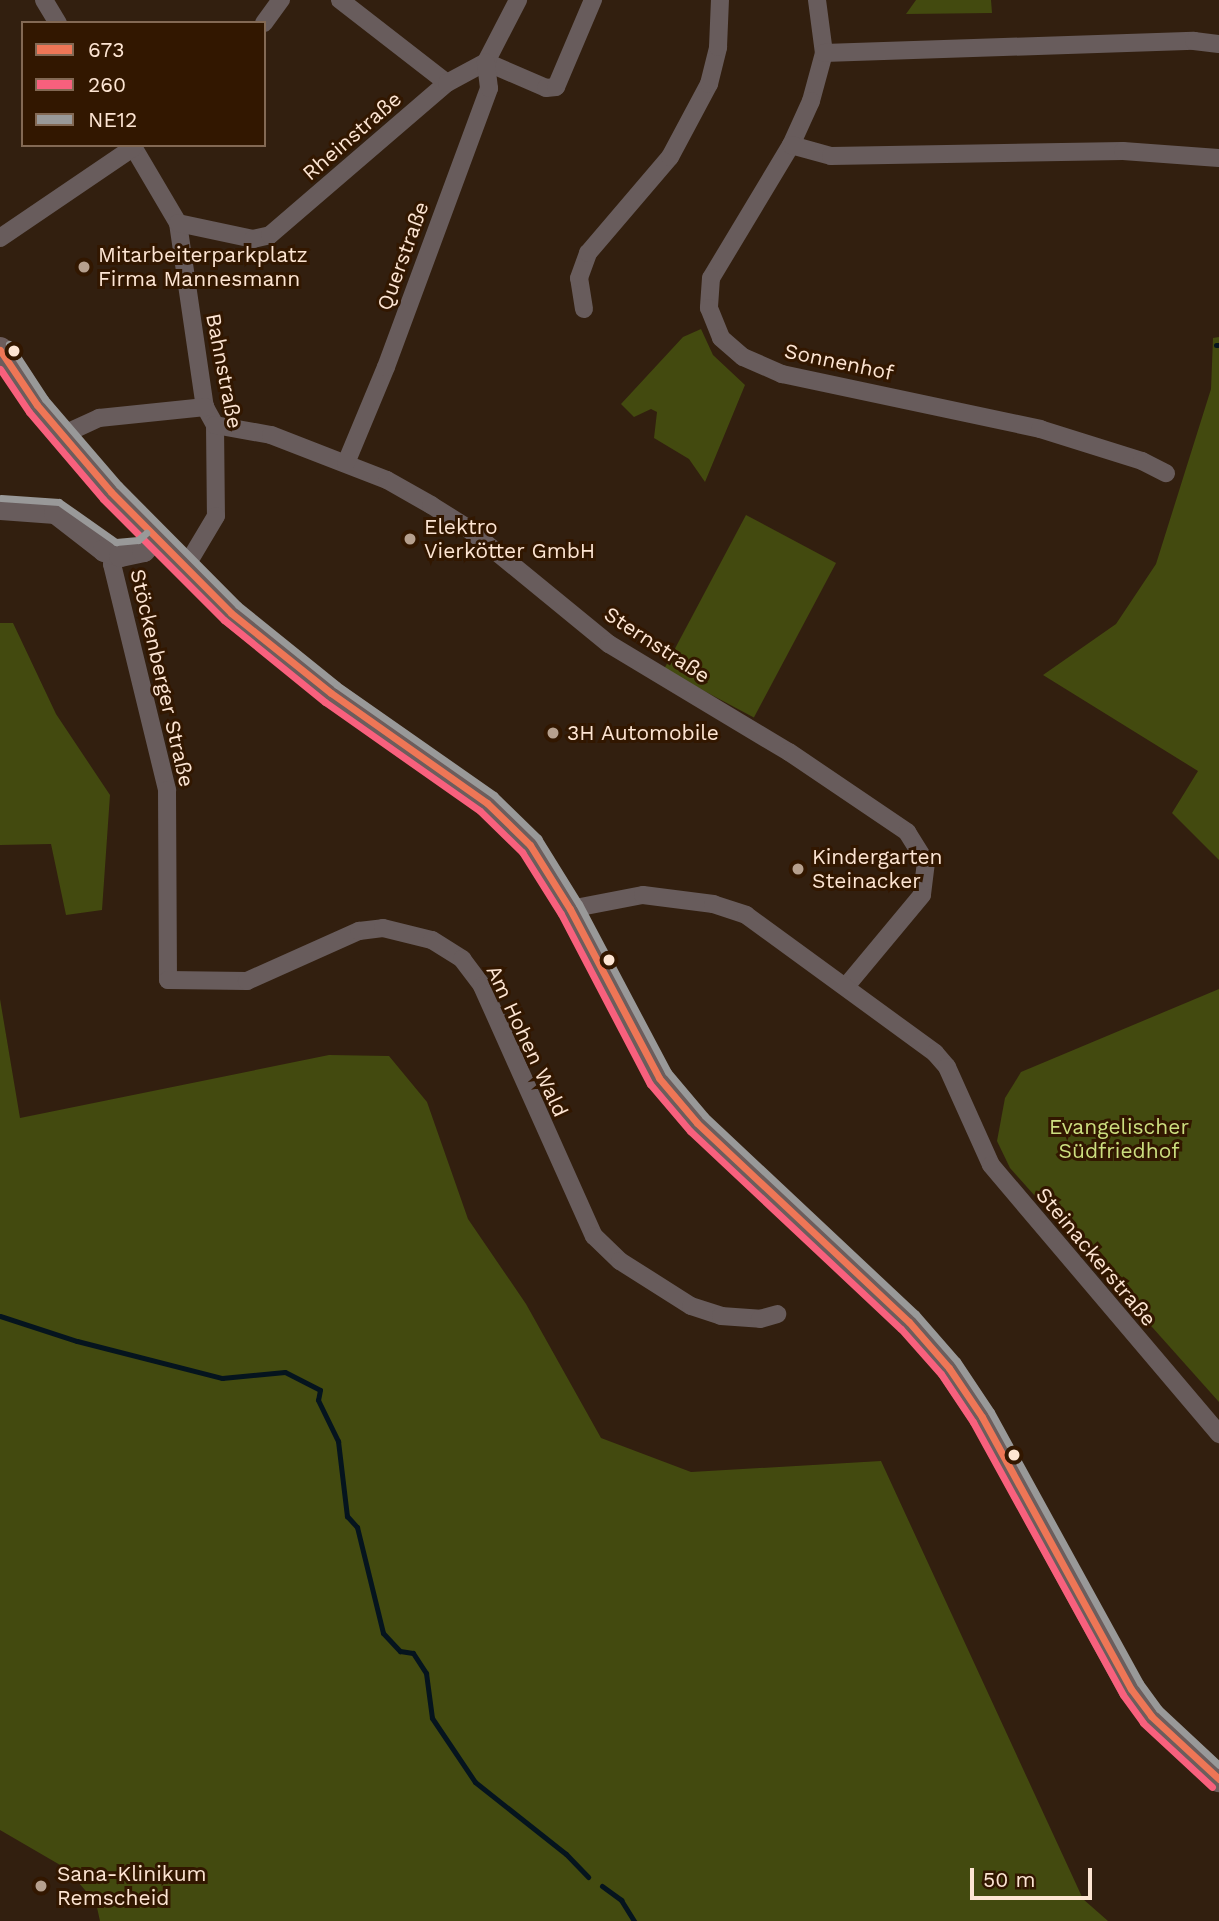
<!DOCTYPE html>
<html>
<head>
<meta charset="utf-8">
<style>
  body { margin:0 }
  #map { position:relative; width:1219px; height:1921px; overflow:hidden; background:#321f0f; font-family:"Work Sans",sans-serif }
  div>[style] { position:absolute }
  .green>* { inset:0; background:#434a0f; transform-origin:0 0 }
  .stream>* { height:5px; margin:-2.5px; padding:0 2.5px; transform-origin:2.5px; border-radius:2.5px; background:#05141e }
  .minor>* { height:18px; margin:-9px; padding:0 9px; transform-origin:9px; border-radius:9px; background:#685c5c }
  .tertiary>* { height:23px; margin:-11.5px; padding:0 11.5px; transform-origin:11.5px; border-radius:11.5px; background:#685c5c }
  .secondary>* { height:26px; margin:-13px; padding:0 13px; transform-origin:13px; border-radius:13px; background:#6c5d5c }
  .bus-1>* { height:7px; margin:-3.5px; padding:0 3.5px; transform-origin:3.5px; border-radius:3.5px; background:#ee7656 }
  .bus-2>* { height:7px; margin:-3.5px; padding:0 3.5px; transform-origin:3.5px; border-radius:3.5px; background:#f8607d }
  .bus-3>* { height:7px; margin:-3.5px; padding:0 3.5px; transform-origin:3.5px; border-radius:3.5px; background:#999 }
  .dots>* { width:19px; height:19px; translate:-50% -50%; box-sizing:border-box; border:4px solid #321700; border-radius:50% }
  span { translate:-50% -50%; white-space:nowrap; text-align:center; line-height:1.15; -webkit-text-stroke:6px #321700; paint-order:stroke }
  .street-label { font-size:21px; color:#fde5d3 }
  .poi-label { font-size:21px; color:#fde5d3 }
  .left { translate:0 -50%; text-align:left }
  .park-label { font-size:21px; color:#ccdf7f }
  .legend { position:absolute; left:21px; top:21px; width:245px; height:126px; box-sizing:border-box; background:#321700; border:2px solid #836954; margin:0; padding:9px 12px; list-style:none; font-size:21px; color:#fde5d3 }
  .legend li { display:flex; align-items:center; gap:14px; height:35px }
  .legend b { width:35px; border:2px solid #836954 }
  .scale { position:absolute; left:970px; top:1868px; width:122px; height:32px; box-sizing:border-box; border:4px solid #fde5d3; border-top:0; padding-left:9px; font-size:21px; line-height:24px; white-space:nowrap; color:#fde5d3; -webkit-text-stroke:5px #321700; paint-order:stroke }
</style>
</head>
<body>
<div id="map">
  <div class="green">
    <i style="clip-path:polygon(916px 0,991px 0,992px 13px,906px 14px)"></i>
    <i style="clip-path:polygon(701px 329px,713px 355px,745px 385px,705px 482px,689px 459px,654px 438px,657px 412px,651px 409px,634px 417px,621px 404px,683px 337px)"></i>
    <i style="clip-path:polygon(1219px 337px,1219px 860px,1172px 813px,1198px 771px,1043px 675px,1116px 624px,1156px 564px,1211px 389px,1213px 338px)"></i>
    <i style="left:746px;top:515px;width:102px;height:175px;rotate:28deg"></i>
    <i style="clip-path:polygon(0 623px,13px 623px,56px 714px,110px 795px,102px 910px,66px 915px,51px 844px,0 845px)"></i>
    <i style="clip-path:polygon(1219px 989px,1219px 1402px,1010px 1168px,997px 1141px,1005px 1098px,1021px 1072px)"></i>
    <i style="clip-path:polygon(0 999px,20px 1118px,329px 1055px,389px 1056px,427px 1102px,468px 1219px,526px 1304px,601px 1438px,691px 1472px,881px 1461px,1083px 1899px,1108px 1921px,100px 1921px,96px 1903px,67px 1869px,0 1830px)"></i>
  </div>
  <div class="stream">
    <i style="left:1216px;top:345px;width:3px"></i>
    <i style="left:0;top:1316px;width:81px;rotate:18deg"></i>
    <i style="left:77px;top:1341px;width:150px;rotate:14.3deg"></i>
    <i style="left:222px;top:1378px;width:63px;rotate:-5.4deg"></i>
    <i style="left:285px;top:1372px;width:39px;rotate:27deg"></i>
    <i style="left:320px;top:1390px;width:10px;rotate:101deg"></i>
    <i style="left:318px;top:1400px;width:46px;rotate:64deg"></i>
    <i style="left:338px;top:1441px;width:76px;rotate:83.2deg"></i>
    <i style="left:347px;top:1516px;width:15px;rotate:48deg"></i>
    <i style="left:357px;top:1527px;width:109px;rotate:76.2deg"></i>
    <i style="left:383px;top:1633px;width:25px;rotate:47deg"></i>
    <i style="left:400px;top:1651px;width:13px;rotate:9deg"></i>
    <i style="left:413px;top:1653px;width:24px;rotate:57deg"></i>
    <i style="left:426px;top:1673px;width:45px;rotate:82.4deg"></i>
    <i style="left:432px;top:1718px;width:77px;rotate:56.1deg"></i>
    <i style="left:475px;top:1782px;width:116px;rotate:38.4deg"></i>
    <i style="left:566px;top:1854px;width:32px;rotate:46deg"></i>
    <i style="left:602px;top:1886px;width:24px;rotate:36deg"></i>
    <i style="left:621px;top:1900px;width:25px;rotate:58deg"></i>
  </div>
  <div class="minor">
    <i style="left:44px;top:0;width:27px;rotate:59deg"></i>
    <i style="left:340px;top:0;width:135px;rotate:37.8deg"></i>
    <i style="left:817px;top:0;width:53px;rotate:82.5deg"></i>
    <i style="left:824px;top:53px;width:50px;rotate:105.2deg"></i>
    <i style="left:811px;top:101px;width:48px;rotate:114.4deg"></i>
    <i style="left:791px;top:145px;width:155px;rotate:121deg"></i>
    <i style="left:711px;top:278px;width:30px;rotate:94deg"></i>
    <i style="left:709px;top:308px;width:32px;rotate:68deg"></i>
    <i style="left:721px;top:338px;width:29px;rotate:41deg"></i>
    <i style="left:743px;top:357px;width:43px;rotate:23.6deg"></i>
    <i style="left:782px;top:374px;width:264px;rotate:12deg"></i>
    <i style="left:1040px;top:429px;width:107px;rotate:17.4deg"></i>
    <i style="left:1142px;top:461px;width:27px;rotate:27deg"></i>
    <i style="left:264px;top:23px;width:29px;rotate:-54deg"></i>
    <i style="left:824px;top:53px;width:370px;rotate:-1.9deg"></i>
    <i style="left:1194px;top:41px;width:25px;rotate:7deg"></i>
    <i style="left:486px;top:62px;width:65px;rotate:23.4deg"></i>
    <i style="left:546px;top:88px;width:10px;rotate:-6deg"></i>
    <i style="left:556px;top:87px;width:95px;rotate:-67deg"></i>
    <i style="left:132px;top:145px;width:91px;rotate:59.5deg"></i>
    <i style="left:178px;top:223px;width:186px;rotate:81.7deg"></i>
    <i style="left:205px;top:407px;width:21px;rotate:61deg"></i>
    <i style="left:215px;top:425px;width:91px;rotate:89.4deg"></i>
    <i style="left:216px;top:516px;width:61px;rotate:120.8deg"></i>
    <i style="left:791px;top:145px;width:41px;rotate:15.4deg"></i>
    <i style="left:831px;top:156px;width:292px;rotate:-1deg"></i>
    <i style="left:1123px;top:151px;width:96px;rotate:4.2deg"></i>
    <i style="left:178px;top:223px;width:77px;rotate:12deg"></i>
    <i style="left:253px;top:239px;width:17px;rotate:-13deg"></i>
    <i style="left:270px;top:235px;width:233px;rotate:-40.7deg"></i>
    <i style="left:447px;top:83px;width:44px;rotate:-28.3deg"></i>
    <i style="left:486px;top:62px;width:70px;rotate:-62.7deg"></i>
    <i style="left:0;top:238px;width:162px;rotate:-34.2deg"></i>
    <i style="left:584px;top:309px;width:31px;rotate:-99deg"></i>
    <i style="left:579px;top:278px;width:27px;rotate:-70deg"></i>
    <i style="left:588px;top:253px;width:126px;rotate:-49.5deg"></i>
    <i style="left:670px;top:157px;width:83px;rotate:-61.9deg"></i>
    <i style="left:709px;top:84px;width:38px;rotate:-76deg"></i>
    <i style="left:718px;top:47px;width:47px;rotate:-87.6deg"></i>
    <i style="left:215px;top:425px;width:57px;rotate:10.1deg"></i>
    <i style="left:271px;top:435px;width:124px;rotate:21.2deg"></i>
    <i style="left:387px;top:480px;width:51px;rotate:29.6deg"></i>
    <i style="left:431px;top:505px;width:41px;rotate:32.2deg"></i>
    <i style="left:466px;top:527px;width:185px;rotate:39.3deg"></i>
    <i style="left:609px;top:644px;width:210px;rotate:31deg"></i>
    <i style="left:789px;top:752px;width:143px;rotate:34.1deg"></i>
    <i style="left:907px;top:832px;width:36px;rotate:58deg"></i>
    <i style="left:926px;top:862px;width:33px;rotate:97deg"></i>
    <i style="left:922px;top:895px;width:117px;rotate:129.8deg"></i>
    <i style="left:62px;top:435px;width:41px;rotate:-24.7deg"></i>
    <i style="left:99px;top:418px;width:107px;rotate:-5.9deg"></i>
    <i style="left:346px;top:463px;width:104px;rotate:-67.4deg"></i>
    <i style="left:386px;top:367px;width:297px;rotate:-69.7deg"></i>
    <i style="left:489px;top:88px;width:26px;rotate:-97deg"></i>
    <i style="left:113px;top:553px;width:11px;rotate:95deg"></i>
    <i style="left:112px;top:564px;width:233px;rotate:76.3deg"></i>
    <i style="left:167px;top:790px;width:190px;rotate:89.7deg"></i>
    <i style="left:168px;top:980px;width:79px;rotate:0.7deg"></i>
    <i style="left:247px;top:981px;width:123px;rotate:-24.1deg"></i>
    <i style="left:359px;top:931px;width:24px;rotate:-7deg"></i>
    <i style="left:383px;top:928px;width:50px;rotate:13.8deg"></i>
    <i style="left:432px;top:940px;width:36px;rotate:32deg"></i>
    <i style="left:462px;top:959px;width:34px;rotate:53deg"></i>
    <i style="left:482px;top:986px;width:274px;rotate:65.9deg"></i>
    <i style="left:594px;top:1236px;width:36px;rotate:44deg"></i>
    <i style="left:620px;top:1261px;width:84px;rotate:32.4deg"></i>
    <i style="left:691px;top:1306px;width:32px;rotate:18deg"></i>
    <i style="left:721px;top:1316px;width:39px;rotate:4deg"></i>
    <i style="left:760px;top:1319px;width:18px;rotate:-16deg"></i>
    <i style="left:570px;top:909px;width:74px;rotate:-10.9deg"></i>
    <i style="left:643px;top:895px;width:71px;rotate:7.3deg"></i>
    <i style="left:713px;top:904px;width:35px;rotate:18deg"></i>
    <i style="left:746px;top:915px;width:234px;rotate:36.1deg"></i>
    <i style="left:935px;top:1053px;width:18px;rotate:49deg"></i>
    <i style="left:947px;top:1067px;width:107px;rotate:65.8deg"></i>
    <i style="left:991px;top:1165px;width:353px;rotate:49.7deg"></i>
  </div>
  <div class="tertiary">
    <i style="left:0;top:508px;width:55px;rotate:4.2deg"></i>
    <i style="left:55px;top:512px;width:62px;rotate:37.8deg"></i>
    <i style="left:104px;top:550px;width:17px;rotate:17deg"></i>
    <i style="left:120px;top:555px;width:24px;rotate:-12deg"></i>
    <i style="left:143px;top:550px;width:17px;rotate:-45deg"></i>
  </div>
  <div class="secondary">
    <i style="left:0;top:350px;width:66px;rotate:56.1deg"></i>
    <i style="left:37px;top:405px;width:114px;rotate:49.6deg"></i>
    <i style="left:111px;top:492px;width:170px;rotate:45.2deg"></i>
    <i style="left:231px;top:613px;width:128px;rotate:38.7deg"></i>
    <i style="left:331px;top:693px;width:191px;rotate:35.2deg"></i>
    <i style="left:487px;top:803px;width:60px;rotate:44.3deg"></i>
    <i style="left:530px;top:845px;width:75px;rotate:58deg"></i>
    <i style="left:570px;top:909px;width:191px;rotate:62.2deg"></i>
    <i style="left:659px;top:1078px;width:59px;rotate:49.8deg"></i>
    <i style="left:697px;top:1123px;width:291px;rotate:43.2deg"></i>
    <i style="left:909px;top:1322px;width:61px;rotate:49deg"></i>
    <i style="left:949px;top:1368px;width:59px;rotate:56deg"></i>
    <i style="left:982px;top:1417px;width:310px;rotate:61.3deg"></i>
    <i style="left:1131px;top:1689px;width:34px;rotate:53deg"></i>
    <i style="left:1151px;top:1716px;width:93px;rotate:42.8deg"></i>
  </div>
  <div class="bus-1">
    <i style="left:0;top:350px;width:66px;rotate:56.1deg"></i>
    <i style="left:37px;top:405px;width:114px;rotate:49.6deg"></i>
    <i style="left:111px;top:492px;width:170px;rotate:45.2deg"></i>
    <i style="left:231px;top:613px;width:128px;rotate:38.7deg"></i>
    <i style="left:331px;top:693px;width:191px;rotate:35.2deg"></i>
    <i style="left:487px;top:803px;width:60px;rotate:44.3deg"></i>
    <i style="left:530px;top:845px;width:75px;rotate:58deg"></i>
    <i style="left:570px;top:909px;width:191px;rotate:62.2deg"></i>
    <i style="left:659px;top:1078px;width:59px;rotate:49.8deg"></i>
    <i style="left:697px;top:1123px;width:291px;rotate:43.2deg"></i>
    <i style="left:909px;top:1322px;width:61px;rotate:49deg"></i>
    <i style="left:949px;top:1368px;width:59px;rotate:56deg"></i>
    <i style="left:982px;top:1417px;width:310px;rotate:61.3deg"></i>
    <i style="left:1131px;top:1689px;width:34px;rotate:53deg"></i>
    <i style="left:1151px;top:1716px;width:93px;rotate:42.8deg"></i>
  </div>
  <div class="bus-2">
    <i style="left:0;top:369px;width:52px;rotate:56deg"></i>
    <i style="left:29px;top:412px;width:114px;rotate:49.6deg"></i>
    <i style="left:103px;top:499px;width:171px;rotate:45deg"></i>
    <i style="left:224px;top:620px;width:130px;rotate:39.1deg"></i>
    <i style="left:325px;top:702px;width:189px;rotate:35.1deg"></i>
    <i style="left:480px;top:811px;width:59px;rotate:44.3deg"></i>
    <i style="left:522px;top:852px;width:73px;rotate:57.8deg"></i>
    <i style="left:561px;top:914px;width:192px;rotate:62.4deg"></i>
    <i style="left:650px;top:1084px;width:62px;rotate:49.6deg"></i>
    <i style="left:690px;top:1131px;width:289px;rotate:43.2deg"></i>
    <i style="left:901px;top:1329px;width:60px;rotate:48.4deg"></i>
    <i style="left:941px;top:1374px;width:58px;rotate:56.3deg"></i>
    <i style="left:973px;top:1422px;width:311px;rotate:61.2deg"></i>
    <i style="left:1123px;top:1695px;width:34px;rotate:54deg"></i>
    <i style="left:1143px;top:1723px;width:94px;rotate:42.8deg"></i>
  </div>
  <div class="bus-3">
    <i style="left:9px;top:344px;width:66px;rotate:56.8deg"></i>
    <i style="left:45px;top:399px;width:113px;rotate:49.3deg"></i>
    <i style="left:119px;top:485px;width:169px;rotate:45.2deg"></i>
    <i style="left:238px;top:605px;width:127px;rotate:38.9deg"></i>
    <i style="left:337px;top:685px;width:192px;rotate:35deg"></i>
    <i style="left:494px;top:795px;width:62px;rotate:44.3deg"></i>
    <i style="left:538px;top:838px;width:78px;rotate:58.2deg"></i>
    <i style="left:579px;top:904px;width:190px;rotate:62.1deg"></i>
    <i style="left:668px;top:1072px;width:57px;rotate:49.9deg"></i>
    <i style="left:705px;top:1116px;width:289px;rotate:43.2deg"></i>
    <i style="left:916px;top:1314px;width:62px;rotate:48.9deg"></i>
    <i style="left:957px;top:1361px;width:61px;rotate:56.3deg"></i>
    <i style="left:991px;top:1412px;width:309px;rotate:61.2deg"></i>
    <i style="left:1140px;top:1683px;width:32px;rotate:54deg"></i>
    <i style="left:1159px;top:1709px;width:82px;rotate:43deg"></i>
    <i style="left:1px;top:498px;width:58px;rotate:3.9deg"></i>
    <i style="left:59px;top:502px;width:70px;rotate:35.1deg"></i>
    <i style="left:116px;top:542px;width:22px;rotate:-5deg"></i>
    <i style="left:138px;top:540px;width:11px;rotate:-41deg"></i>
  </div>
  <div class="dots">
    <i style="left:84px;top:267px;background:#b6a08e"></i>
    <i style="left:14px;top:351px;background:#fde5d3"></i>
    <i style="left:410px;top:539px;background:#b6a08e"></i>
    <i style="left:553px;top:733px;background:#b6a08e"></i>
    <i style="left:798px;top:869px;background:#b6a08e"></i>
    <i style="left:609px;top:960px;background:#fde5d3"></i>
    <i style="left:1014px;top:1455px;background:#fde5d3"></i>
    <i style="left:41px;top:1886px;background:#b6a08e"></i>
  </div>
  <div class="street-label">
    <span style="left:352px;top:136px;rotate:-41deg">Rheinstraße</span>
    <span style="left:403px;top:256px;rotate:-70deg">Querstraße</span>
    <span style="left:839px;top:362px;rotate:12deg">Sonnenhof</span>
    <span style="left:224px;top:371px;rotate:79deg">Bahnstraße</span>
    <span style="left:657px;top:645px;rotate:33deg">Sternstraße</span>
    <span style="left:162px;top:678px;rotate:77deg">Stöckenberger Straße</span>
    <span style="left:527px;top:1041px;rotate:65deg">Am Hohen Wald</span>
    <span style="left:1096px;top:1257px;rotate:50deg">Steinackerstraße</span>
  </div>
  <div class="poi-label">
    <span class="left" style="left:98px;top:267px">Mitarbeiterparkplatz<br>Firma Mannesmann</span>
    <span class="left" style="left:424px;top:539px">Elektro<br>Vierkötter GmbH</span>
    <span class="left" style="left:567px;top:733px">3H Automobile</span>
    <span class="left" style="left:812px;top:869px">Kindergarten<br>Steinacker</span>
    <span class="left" style="left:57px;top:1886px">Sana-Klinikum<br>Remscheid</span>
  </div>
  <div class="park-label">
    <span style="left:1119px;top:1139px">Evangelischer<br>Südfriedhof</span>
  </div>
  <ul class="legend">
  <li><b style="height:9px;background:#ee7656"></b>673</li>
  <li><b style="height:9px;background:#f8607d"></b>260</li>
  <li><b style="height:9px;background:#999"></b>NE12</li>
  </ul>
  <div class="scale">50 m</div>
</div>
</body>
</html>
